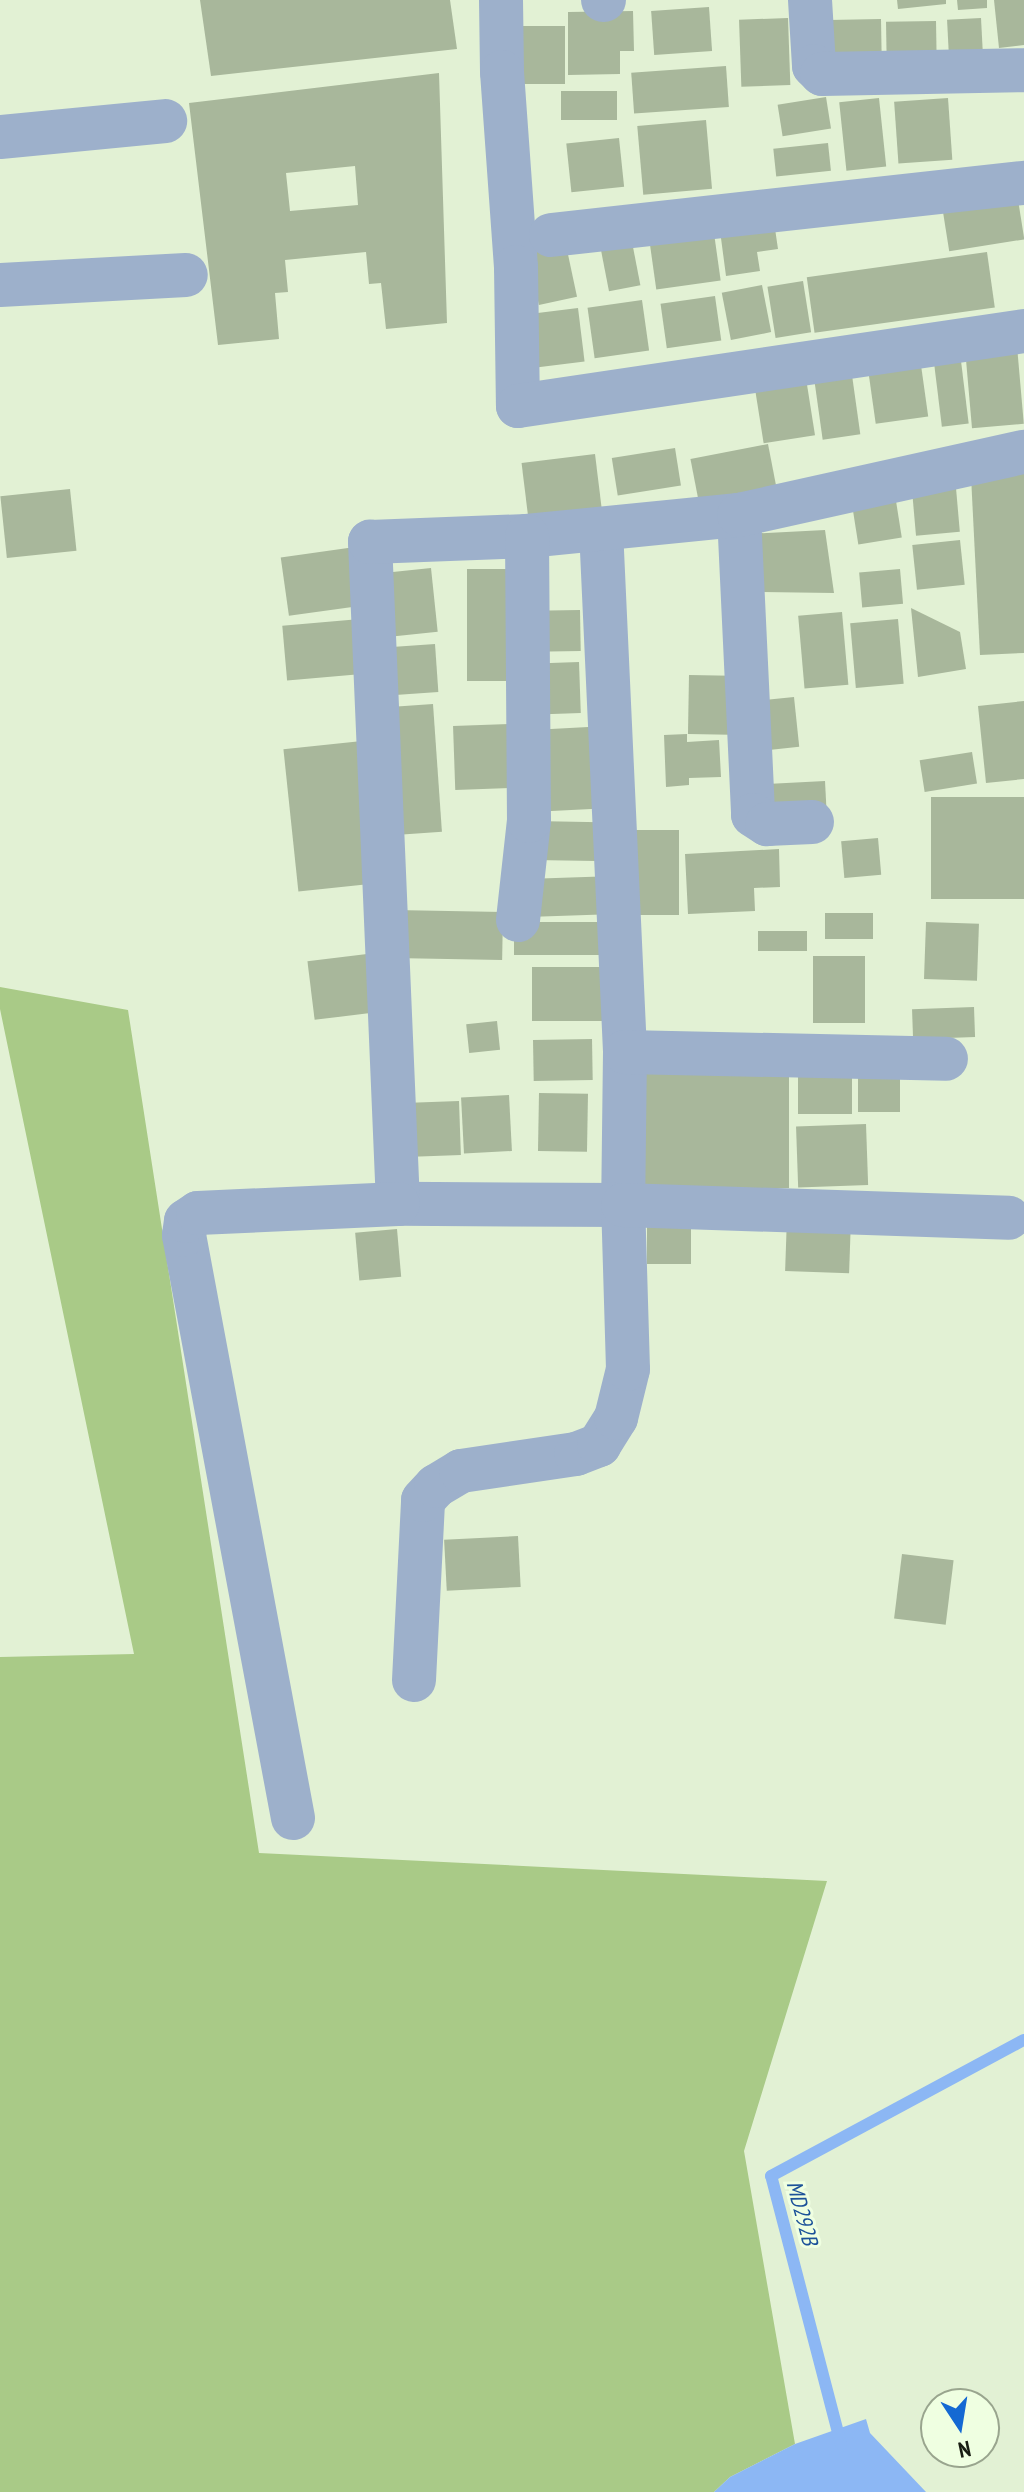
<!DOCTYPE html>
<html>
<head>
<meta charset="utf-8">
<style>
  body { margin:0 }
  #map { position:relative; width:1024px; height:2492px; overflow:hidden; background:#e2f1d4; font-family:"PT Sans Narrow",sans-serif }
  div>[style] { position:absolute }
  .green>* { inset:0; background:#a9ca87 }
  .water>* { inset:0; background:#8cb7f4 }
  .stream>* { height:12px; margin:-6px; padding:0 6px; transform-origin:6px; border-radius:6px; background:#8cb7f4 }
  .building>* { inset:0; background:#a8b79b; transform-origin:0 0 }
  .minor>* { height:44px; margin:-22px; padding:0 22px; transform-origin:22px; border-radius:22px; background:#9db0cb }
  span { translate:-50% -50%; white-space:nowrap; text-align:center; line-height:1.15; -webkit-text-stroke:6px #efffe1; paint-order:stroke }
  .water-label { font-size:22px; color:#1c5299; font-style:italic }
  .north { position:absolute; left:920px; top:2388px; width:80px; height:80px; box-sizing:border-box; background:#efffe1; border:2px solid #99a58e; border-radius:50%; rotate:168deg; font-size:22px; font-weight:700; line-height:32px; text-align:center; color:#181d12 }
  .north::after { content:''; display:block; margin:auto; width:28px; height:36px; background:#1469d3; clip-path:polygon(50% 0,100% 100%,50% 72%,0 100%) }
</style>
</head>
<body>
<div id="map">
  <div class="green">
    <i style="clip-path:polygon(0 987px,128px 1010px,259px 1853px,827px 1881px,744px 2151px,795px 2444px,730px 2477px,714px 2492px,0 2492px,0 1657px,134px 1654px,0 1009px)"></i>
  </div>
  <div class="water">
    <i style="clip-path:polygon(866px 2419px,870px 2433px,926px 2492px,714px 2492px,730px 2477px,795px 2444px)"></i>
  </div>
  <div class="stream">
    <i style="left:841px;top:2444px;width:277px;rotate:-104.6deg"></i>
    <i style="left:771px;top:2176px;width:287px;rotate:-28.3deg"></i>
  </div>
  <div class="building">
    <i style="clip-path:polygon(200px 0,450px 0,457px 49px,211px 76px)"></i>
    <i style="clip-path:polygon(897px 0,946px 0,946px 4px,898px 9px)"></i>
    <i style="clip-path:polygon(957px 0,987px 0,987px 8px,958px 10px)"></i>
    <i style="clip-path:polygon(994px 0,1024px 0,1024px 45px,999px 48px)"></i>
    <i style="left:709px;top:7px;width:44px;height:58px;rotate:86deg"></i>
    <i style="clip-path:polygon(633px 11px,634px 51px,620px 51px,620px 74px,568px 75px,568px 12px)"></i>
    <i style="left:788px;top:18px;width:67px;height:49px;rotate:88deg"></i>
    <i style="left:981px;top:18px;width:35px;height:34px;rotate:87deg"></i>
    <i style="left:881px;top:19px;width:44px;height:65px;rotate:89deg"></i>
    <i style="left:936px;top:21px;width:49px;height:50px;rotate:89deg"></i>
    <i style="left:519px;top:26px;width:46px;height:58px"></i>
    <i style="left:726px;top:66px;width:41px;height:95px;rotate:86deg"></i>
    <i style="clip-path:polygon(evenodd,439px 73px,447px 323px,386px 329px,381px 283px,369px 284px,366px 252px,285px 260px,288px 292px,275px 293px,279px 339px,218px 345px,189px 103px,439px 73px,355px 166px,358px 205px,290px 211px,286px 173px,355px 166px)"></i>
    <i style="left:617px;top:91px;width:29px;height:56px;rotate:90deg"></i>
    <i style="left:826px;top:97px;width:32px;height:49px;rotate:81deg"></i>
    <i style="left:879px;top:98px;width:69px;height:40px;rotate:84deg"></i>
    <i style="left:948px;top:98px;width:62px;height:54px;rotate:86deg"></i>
    <i style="left:706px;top:120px;width:69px;height:69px;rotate:85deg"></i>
    <i style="left:619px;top:138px;width:49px;height:53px;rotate:84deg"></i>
    <i style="left:828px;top:143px;width:28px;height:55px;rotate:84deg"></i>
    <i style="left:1016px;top:187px;width:53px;height:76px;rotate:81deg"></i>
    <i style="clip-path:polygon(773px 215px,778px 249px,757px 252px,760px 271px,726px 276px,719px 223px)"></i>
    <i style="left:713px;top:226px;width:55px;height:65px;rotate:82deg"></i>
    <i style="left:632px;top:242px;width:44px;height:32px;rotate:79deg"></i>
    <i style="left:566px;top:245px;width:53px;height:39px;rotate:78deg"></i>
    <i style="left:987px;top:252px;width:56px;height:182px;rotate:82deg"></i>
    <i style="left:803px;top:281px;width:52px;height:36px;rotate:81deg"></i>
    <i style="left:762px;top:285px;width:48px;height:41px;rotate:79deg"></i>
    <i style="left:715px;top:296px;width:45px;height:55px;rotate:82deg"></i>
    <i style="left:642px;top:300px;width:51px;height:55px;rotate:82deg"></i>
    <i style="left:578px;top:308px;width:54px;height:61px;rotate:83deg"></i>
    <i style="left:1017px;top:346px;width:78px;height:52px;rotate:85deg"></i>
    <i style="left:920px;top:358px;width:59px;height:53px;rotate:82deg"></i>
    <i style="left:961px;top:361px;width:63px;height:27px;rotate:83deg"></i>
    <i style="left:851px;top:368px;width:67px;height:38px;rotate:82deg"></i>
    <i style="left:805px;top:372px;width:64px;height:52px;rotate:81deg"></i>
    <i style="left:768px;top:444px;width:46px;height:79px;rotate:79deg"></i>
    <i style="left:675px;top:448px;width:38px;height:64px;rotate:81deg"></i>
    <i style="left:595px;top:454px;width:56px;height:74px;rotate:83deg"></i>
    <i style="clip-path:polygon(1024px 473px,1024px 653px,980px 655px,971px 476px)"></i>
    <i style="left:956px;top:488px;width:44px;height:44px;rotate:85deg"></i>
    <i style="left:70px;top:489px;width:62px;height:70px;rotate:84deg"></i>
    <i style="left:896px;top:501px;width:37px;height:44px;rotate:81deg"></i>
    <i style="clip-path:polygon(825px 530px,834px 593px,752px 592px,746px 534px)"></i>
    <i style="left:960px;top:540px;width:45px;height:48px;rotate:84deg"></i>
    <i style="left:355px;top:547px;width:59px;height:75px;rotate:82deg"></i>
    <i style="left:431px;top:568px;width:64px;height:48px;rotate:84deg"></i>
    <i style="left:467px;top:569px;width:58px;height:112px"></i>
    <i style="left:900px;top:569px;width:35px;height:41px;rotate:85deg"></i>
    <i style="clip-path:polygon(911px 608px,960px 632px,966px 669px,918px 677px)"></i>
    <i style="left:580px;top:610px;width:41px;height:47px;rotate:89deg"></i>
    <i style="left:842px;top:612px;width:73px;height:44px;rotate:85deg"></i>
    <i style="left:360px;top:619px;width:55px;height:78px;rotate:85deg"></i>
    <i style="left:898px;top:619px;width:65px;height:48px;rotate:85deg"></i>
    <i style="left:435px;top:644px;width:48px;height:54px;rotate:86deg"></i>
    <i style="left:579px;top:662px;width:51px;height:43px;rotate:88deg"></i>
    <i style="left:689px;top:675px;width:56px;height:59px;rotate:1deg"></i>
    <i style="left:794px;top:697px;width:50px;height:42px;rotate:84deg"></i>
    <i style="clip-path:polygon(1024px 701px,1024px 779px,986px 783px,978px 706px)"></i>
    <i style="left:433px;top:704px;width:128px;height:43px;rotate:86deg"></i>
    <i style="left:509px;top:724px;width:64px;height:56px;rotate:88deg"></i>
    <i style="left:607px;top:726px;width:82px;height:75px;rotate:87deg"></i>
    <i style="clip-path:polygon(687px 734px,687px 742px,719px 740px,721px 777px,689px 778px,689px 785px,666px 787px,664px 735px)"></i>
    <i style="left:362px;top:741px;width:143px;height:79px;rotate:84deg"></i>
    <i style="left:972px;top:752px;width:32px;height:53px;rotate:81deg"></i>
    <i style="left:825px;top:781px;width:33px;height:70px;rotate:87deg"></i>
    <i style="left:1024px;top:797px;width:102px;height:93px;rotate:90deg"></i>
    <i style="left:534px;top:821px;width:79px;height:39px;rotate:1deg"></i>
    <i style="left:633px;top:830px;width:46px;height:85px"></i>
    <i style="left:878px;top:838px;width:37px;height:37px;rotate:85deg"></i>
    <i style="clip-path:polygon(779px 849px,780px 887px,754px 888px,755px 911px,688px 914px,685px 854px)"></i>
    <i style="left:615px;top:876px;width:38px;height:89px;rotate:88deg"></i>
    <i style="left:394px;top:910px;width:109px;height:48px;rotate:1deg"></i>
    <i style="left:825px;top:913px;width:48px;height:26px"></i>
    <i style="left:514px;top:922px;width:95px;height:33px"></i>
    <i style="left:926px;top:922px;width:53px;height:57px;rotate:2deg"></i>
    <i style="left:758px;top:931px;width:49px;height:20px"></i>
    <i style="left:367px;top:954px;width:59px;height:60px;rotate:83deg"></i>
    <i style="left:813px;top:956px;width:52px;height:67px"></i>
    <i style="left:532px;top:967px;width:82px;height:54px"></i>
    <i style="left:974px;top:1007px;width:30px;height:62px;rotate:88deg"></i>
    <i style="left:497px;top:1021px;width:29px;height:31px;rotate:84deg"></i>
    <i style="left:592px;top:1039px;width:41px;height:59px;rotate:89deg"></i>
    <i style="left:798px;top:1058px;width:54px;height:56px"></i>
    <i style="left:858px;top:1060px;width:42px;height:52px"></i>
    <i style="left:634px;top:1062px;width:155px;height:126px"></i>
    <i style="left:539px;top:1093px;width:49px;height:58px;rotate:1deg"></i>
    <i style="left:509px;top:1095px;width:56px;height:48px;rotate:87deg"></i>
    <i style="left:459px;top:1101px;width:54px;height:55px;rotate:88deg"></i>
    <i style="left:866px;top:1124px;width:61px;height:70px;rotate:88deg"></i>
    <i style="left:787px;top:1217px;width:64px;height:54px;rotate:2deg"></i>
    <i style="left:647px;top:1222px;width:44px;height:42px"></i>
    <i style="left:397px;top:1229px;width:48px;height:42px;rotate:85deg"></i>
    <i style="left:518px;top:1536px;width:51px;height:74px;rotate:87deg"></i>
    <i style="left:902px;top:1554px;width:52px;height:65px;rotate:7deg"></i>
  </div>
  <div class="minor">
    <i style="left:501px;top:0;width:72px;rotate:89.2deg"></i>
    <i style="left:502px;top:72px;width:196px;rotate:85.9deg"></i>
    <i style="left:516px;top:267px;width:139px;rotate:89.2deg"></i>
    <i style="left:518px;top:406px;width:512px;rotate:-8.43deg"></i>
    <i style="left:603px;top:0;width:1px"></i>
    <i style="left:810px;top:0;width:66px;rotate:86.5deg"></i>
    <i style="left:814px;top:66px;width:11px;rotate:45deg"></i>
    <i style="left:822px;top:74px;width:202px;rotate:-1.1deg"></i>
    <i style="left:0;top:137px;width:166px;rotate:-5.5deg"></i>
    <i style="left:551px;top:235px;width:476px;rotate:-6.3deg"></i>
    <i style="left:0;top:285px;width:186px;rotate:-3.1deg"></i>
    <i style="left:739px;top:515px;width:300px;rotate:87.3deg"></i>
    <i style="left:753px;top:815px;width:17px;rotate:33deg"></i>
    <i style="left:767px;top:824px;width:45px;rotate:-2.5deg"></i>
    <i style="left:601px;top:529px;width:524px;rotate:87.37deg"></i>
    <i style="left:625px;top:1052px;width:153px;rotate:90.7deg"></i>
    <i style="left:623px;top:1205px;width:225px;rotate:-179.7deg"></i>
    <i style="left:398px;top:1204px;width:663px;rotate:-92.42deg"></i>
    <i style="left:370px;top:542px;width:157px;rotate:-2.2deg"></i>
    <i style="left:527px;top:536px;width:213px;rotate:-5.7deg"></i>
    <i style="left:739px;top:515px;width:292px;rotate:-12.5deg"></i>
    <i style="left:518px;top:920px;width:100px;rotate:-83.7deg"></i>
    <i style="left:529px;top:821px;width:285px;rotate:-90.4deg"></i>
    <i style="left:625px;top:1052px;width:321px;rotate:1.2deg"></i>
    <i style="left:414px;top:1680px;width:180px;rotate:-87.1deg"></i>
    <i style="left:423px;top:1500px;width:19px;rotate:-47deg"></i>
    <i style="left:436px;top:1486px;width:29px;rotate:-31deg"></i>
    <i style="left:461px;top:1471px;width:116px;rotate:-8.4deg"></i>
    <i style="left:576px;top:1454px;width:25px;rotate:-21deg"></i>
    <i style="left:599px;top:1445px;width:32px;rotate:-58deg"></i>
    <i style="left:616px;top:1418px;width:50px;rotate:-76.2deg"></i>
    <i style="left:628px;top:1369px;width:164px;rotate:-91.7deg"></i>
    <i style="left:623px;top:1205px;width:386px;rotate:1.9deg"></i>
    <i style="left:293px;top:1818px;width:593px;rotate:-100.59deg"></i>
    <i style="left:184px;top:1235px;width:14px;rotate:-82deg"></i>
    <i style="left:186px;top:1221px;width:14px;rotate:-34deg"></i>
    <i style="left:198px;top:1213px;width:200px;rotate:-2.6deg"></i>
  </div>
  <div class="water-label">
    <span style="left:802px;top:2213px;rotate:75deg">MD292B</span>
  </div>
  <div class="north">N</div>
</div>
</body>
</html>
